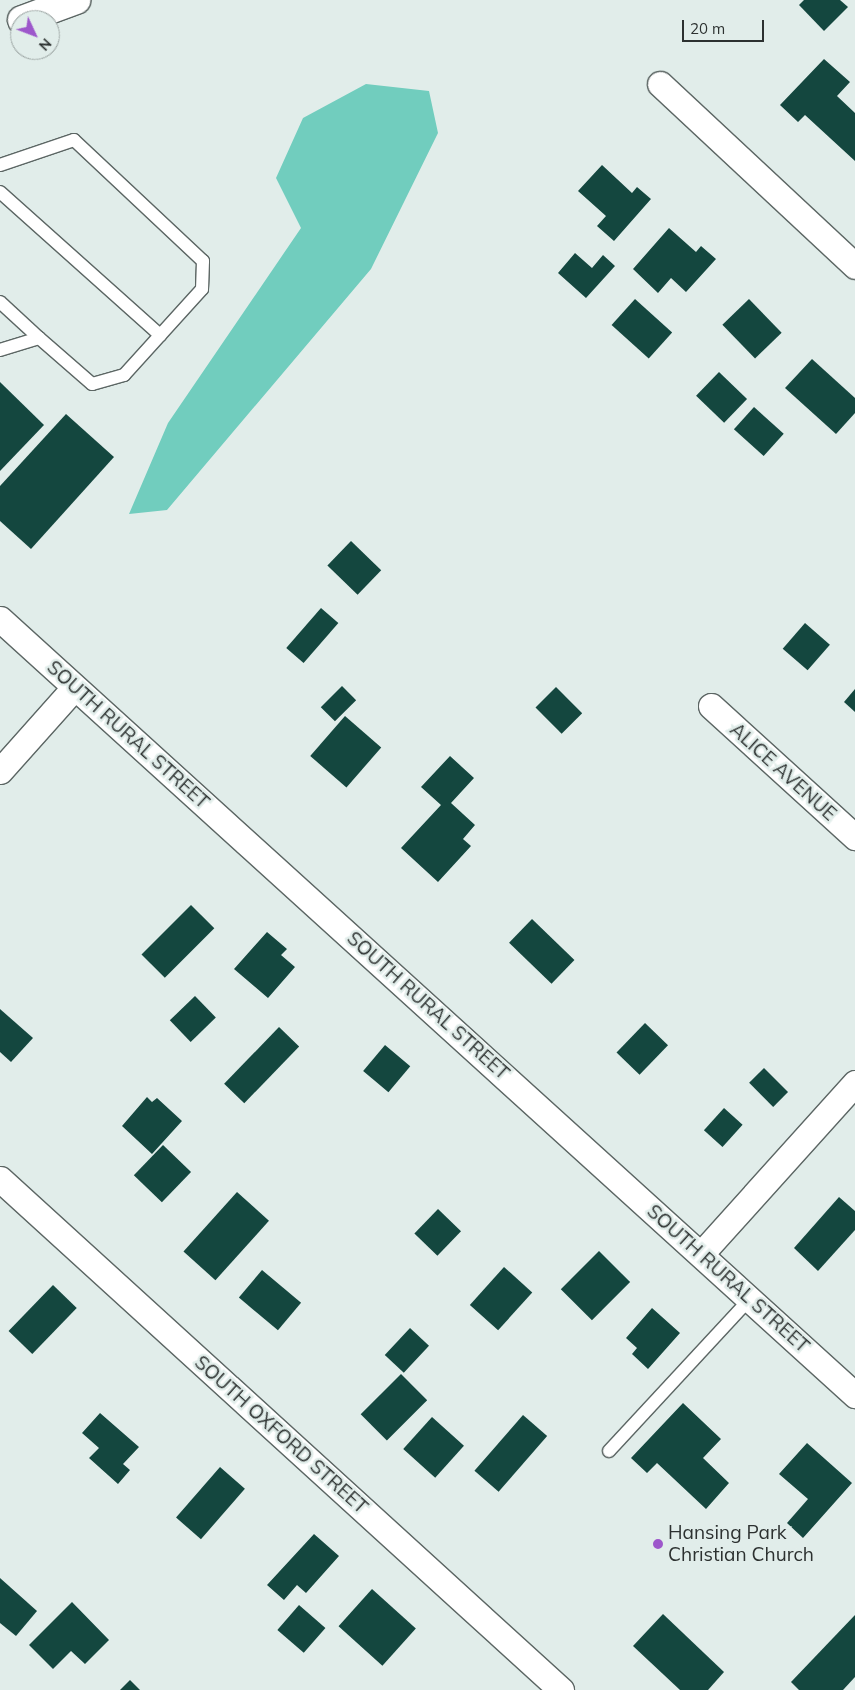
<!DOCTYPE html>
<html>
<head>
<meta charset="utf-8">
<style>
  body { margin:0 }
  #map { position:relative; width:855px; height:1690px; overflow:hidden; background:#e1edea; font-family:Mulish,sans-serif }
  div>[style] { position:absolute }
  .water>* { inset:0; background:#71cdbe }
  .building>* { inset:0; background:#14473f; transform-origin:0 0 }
  .roads { filter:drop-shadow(1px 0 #5c6664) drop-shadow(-1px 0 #5c6664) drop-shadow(0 1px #5c6664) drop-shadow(0 -1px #5c6664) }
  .lane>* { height:12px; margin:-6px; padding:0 6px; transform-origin:6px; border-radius:6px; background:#fff }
  .street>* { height:25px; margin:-12.5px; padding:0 12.5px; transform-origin:12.5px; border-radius:12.5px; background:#fff }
  .highway>* { height:28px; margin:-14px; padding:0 14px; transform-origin:14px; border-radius:14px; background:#fff }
  .dots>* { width:14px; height:14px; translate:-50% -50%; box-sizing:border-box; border:2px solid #e1edea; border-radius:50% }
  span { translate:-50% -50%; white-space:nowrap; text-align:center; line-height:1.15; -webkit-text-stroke:5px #e1edea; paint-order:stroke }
  .street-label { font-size:19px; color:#2c3130 }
  .poi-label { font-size:19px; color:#2c3130 }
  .left { translate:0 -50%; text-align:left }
  .north { position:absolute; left:10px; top:10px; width:50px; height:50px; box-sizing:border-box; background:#e1edea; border:1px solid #99a2a0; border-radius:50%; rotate:133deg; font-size:14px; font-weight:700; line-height:20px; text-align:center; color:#2c3130 }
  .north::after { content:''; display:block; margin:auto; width:18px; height:22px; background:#9d57cb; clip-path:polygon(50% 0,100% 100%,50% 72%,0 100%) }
  .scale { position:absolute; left:682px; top:20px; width:82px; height:22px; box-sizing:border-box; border:2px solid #2c3130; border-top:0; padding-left:6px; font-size:15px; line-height:18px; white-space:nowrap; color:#2c3130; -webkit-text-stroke:4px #e1edea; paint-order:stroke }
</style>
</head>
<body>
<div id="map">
  <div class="water">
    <i style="clip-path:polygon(366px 84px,429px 91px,438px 133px,371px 269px,167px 510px,129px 514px,168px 423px,301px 228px,276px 178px,303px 118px)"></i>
  </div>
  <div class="building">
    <i style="clip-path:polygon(804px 0,840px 0,848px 7px,824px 31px,799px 5px)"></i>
    <i style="clip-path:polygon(824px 59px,850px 82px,837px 96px,855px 113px,855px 161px,805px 115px,798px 122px,780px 105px)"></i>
    <i style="clip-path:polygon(602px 165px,632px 193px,637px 187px,651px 199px,614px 241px,597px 226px,606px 216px,578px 191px)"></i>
    <i style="clip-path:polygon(669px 228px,696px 252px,701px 246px,716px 259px,686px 292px,671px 278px,658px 293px,633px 269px)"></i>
    <i style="clip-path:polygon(575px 253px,592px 268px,603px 255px,615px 266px,586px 298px,558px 273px)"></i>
    <i style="left:635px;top:299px;width:50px;height:35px;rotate:42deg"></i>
    <i style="left:749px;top:299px;width:47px;height:37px;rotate:46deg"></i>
    <i style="clip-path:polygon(812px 359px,855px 398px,855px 413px,836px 434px,785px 388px)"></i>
    <i style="left:719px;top:372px;width:39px;height:33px;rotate:44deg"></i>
    <i style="clip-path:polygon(0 382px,44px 425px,0 471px)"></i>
    <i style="left:754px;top:407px;width:40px;height:30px;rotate:42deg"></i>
    <i style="clip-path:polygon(66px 414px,114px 457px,31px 549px,0 521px,0 486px)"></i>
    <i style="left:351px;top:541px;width:42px;height:34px;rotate:44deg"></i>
    <i style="left:321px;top:608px;width:23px;height:53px;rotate:41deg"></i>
    <i style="left:805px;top:623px;width:33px;height:34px;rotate:41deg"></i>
    <i style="left:342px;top:686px;width:20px;height:30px;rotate:45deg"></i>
    <i style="left:556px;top:687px;width:37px;height:29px;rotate:45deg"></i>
    <i style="clip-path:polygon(855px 689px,855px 712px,844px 702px)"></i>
    <i style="left:345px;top:716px;width:48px;height:53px;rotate:41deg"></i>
    <i style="clip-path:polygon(450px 756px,474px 778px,451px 803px,475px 825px,463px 839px,471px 846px,438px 882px,401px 848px,441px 805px,421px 787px)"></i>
    <i style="left:191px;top:905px;width:33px;height:70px;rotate:45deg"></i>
    <i style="left:532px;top:919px;width:59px;height:33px;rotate:44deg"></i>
    <i style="clip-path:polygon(267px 932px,287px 949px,281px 955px,295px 967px,268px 998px,234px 969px)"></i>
    <i style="left:195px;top:996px;width:30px;height:35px;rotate:46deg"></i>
    <i style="clip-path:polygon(0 1009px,33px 1038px,11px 1062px,0 1052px)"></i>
    <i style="left:645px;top:1023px;width:32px;height:41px;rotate:44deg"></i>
    <i style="left:279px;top:1027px;width:28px;height:79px;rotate:44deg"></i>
    <i style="left:385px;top:1045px;width:33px;height:34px;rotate:40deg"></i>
    <i style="left:764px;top:1068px;width:34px;height:21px;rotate:45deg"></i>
    <i style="clip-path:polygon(147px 1097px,152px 1102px,157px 1098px,182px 1121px,152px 1154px,122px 1126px)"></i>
    <i style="left:724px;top:1108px;width:25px;height:30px;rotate:42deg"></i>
    <i style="left:163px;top:1145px;width:39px;height:42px;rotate:44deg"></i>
    <i style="left:237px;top:1192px;width:43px;height:80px;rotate:42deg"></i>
    <i style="clip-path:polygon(839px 1197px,855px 1211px,855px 1230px,818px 1271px,794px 1248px)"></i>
    <i style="left:438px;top:1209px;width:32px;height:34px;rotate:44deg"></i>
    <i style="left:599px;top:1251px;width:44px;height:54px;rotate:45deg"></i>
    <i style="left:504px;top:1267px;width:38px;height:51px;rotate:42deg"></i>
    <i style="left:262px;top:1270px;width:51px;height:36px;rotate:40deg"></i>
    <i style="left:53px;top:1285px;width:33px;height:64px;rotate:44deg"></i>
    <i style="clip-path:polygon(652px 1308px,680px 1333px,648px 1369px,632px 1354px,637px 1348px,626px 1338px)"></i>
    <i style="left:410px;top:1328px;width:26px;height:37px;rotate:43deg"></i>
    <i style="left:401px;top:1374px;width:37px;height:57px;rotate:45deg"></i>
    <i style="clip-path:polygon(683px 1403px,721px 1439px,703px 1458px,729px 1483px,706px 1509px,657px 1463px,647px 1473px,631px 1458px)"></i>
    <i style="clip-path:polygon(100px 1413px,139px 1447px,123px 1464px,130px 1470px,118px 1484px,89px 1458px,99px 1448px,82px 1433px)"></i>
    <i style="left:523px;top:1415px;width:32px;height:74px;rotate:41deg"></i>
    <i style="left:432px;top:1417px;width:43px;height:43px;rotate:42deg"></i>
    <i style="clip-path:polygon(807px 1443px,852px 1483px,803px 1538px,787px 1523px,808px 1499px,779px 1474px)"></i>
    <i style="left:220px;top:1467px;width:33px;height:67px;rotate:41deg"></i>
    <i style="clip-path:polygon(314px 1534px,339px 1556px,306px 1593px,297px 1585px,284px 1600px,267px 1585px)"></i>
    <i style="clip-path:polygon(0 1578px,37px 1611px,16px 1636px,0 1623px)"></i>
    <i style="left:372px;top:1589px;width:59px;height:50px;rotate:42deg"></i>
    <i style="clip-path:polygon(72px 1602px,109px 1640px,85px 1664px,71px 1651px,53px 1669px,29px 1645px)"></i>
    <i style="left:299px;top:1605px;width:35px;height:33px;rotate:41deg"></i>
    <i style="clip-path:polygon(663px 1614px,724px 1672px,708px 1690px,680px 1690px,633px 1646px)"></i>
    <i style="clip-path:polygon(855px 1615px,855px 1677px,843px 1690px,799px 1690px,791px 1682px)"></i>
    <i style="clip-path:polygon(130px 1680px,140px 1690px,120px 1690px)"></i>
  </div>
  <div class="roads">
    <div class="lane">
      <i style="left:0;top:165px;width:78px;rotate:-18.7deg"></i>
      <i style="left:74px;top:140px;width:177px;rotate:43.2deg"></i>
      <i style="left:203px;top:261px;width:28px;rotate:92deg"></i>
      <i style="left:202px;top:289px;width:116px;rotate:132.2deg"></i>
      <i style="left:124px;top:375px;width:33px;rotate:164deg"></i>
      <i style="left:92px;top:384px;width:70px;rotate:-139deg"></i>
      <i style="left:39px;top:338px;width:41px;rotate:162.9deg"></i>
      <i style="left:0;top:192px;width:215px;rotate:41.8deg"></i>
      <i style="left:0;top:302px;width:53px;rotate:42.7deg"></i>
      <i style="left:609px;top:1451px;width:207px;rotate:-47.2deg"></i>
    </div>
    <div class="street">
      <i style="left:660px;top:84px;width:267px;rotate:43deg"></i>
      <i style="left:0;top:619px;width:1155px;rotate:42.23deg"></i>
      <i style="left:711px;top:706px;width:195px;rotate:42.3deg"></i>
      <i style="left:0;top:771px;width:111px;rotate:-48.3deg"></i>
      <i style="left:0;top:1179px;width:759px;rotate:42.33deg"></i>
      <i style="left:701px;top:1254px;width:230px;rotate:-48deg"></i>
    </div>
    <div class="highway">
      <i style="left:22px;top:20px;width:58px;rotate:-20.3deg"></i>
    </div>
  </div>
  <div class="dots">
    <i style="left:658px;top:1544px;background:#9d57cb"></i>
  </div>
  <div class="street-label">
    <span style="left:128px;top:735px;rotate:42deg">SOUTH RURAL STREET</span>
    <span style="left:783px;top:772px;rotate:42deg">ALICE AVENUE</span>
    <span style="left:428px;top:1006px;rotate:42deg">SOUTH RURAL STREET</span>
    <span style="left:728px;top:1279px;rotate:42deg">SOUTH RURAL STREET</span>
    <span style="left:281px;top:1435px;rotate:42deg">SOUTH OXFORD STREET</span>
  </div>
  <div class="poi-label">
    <span class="left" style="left:668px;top:1544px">Hansing Park<br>Christian Church</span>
  </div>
  <div class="north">N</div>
  <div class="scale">20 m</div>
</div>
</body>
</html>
